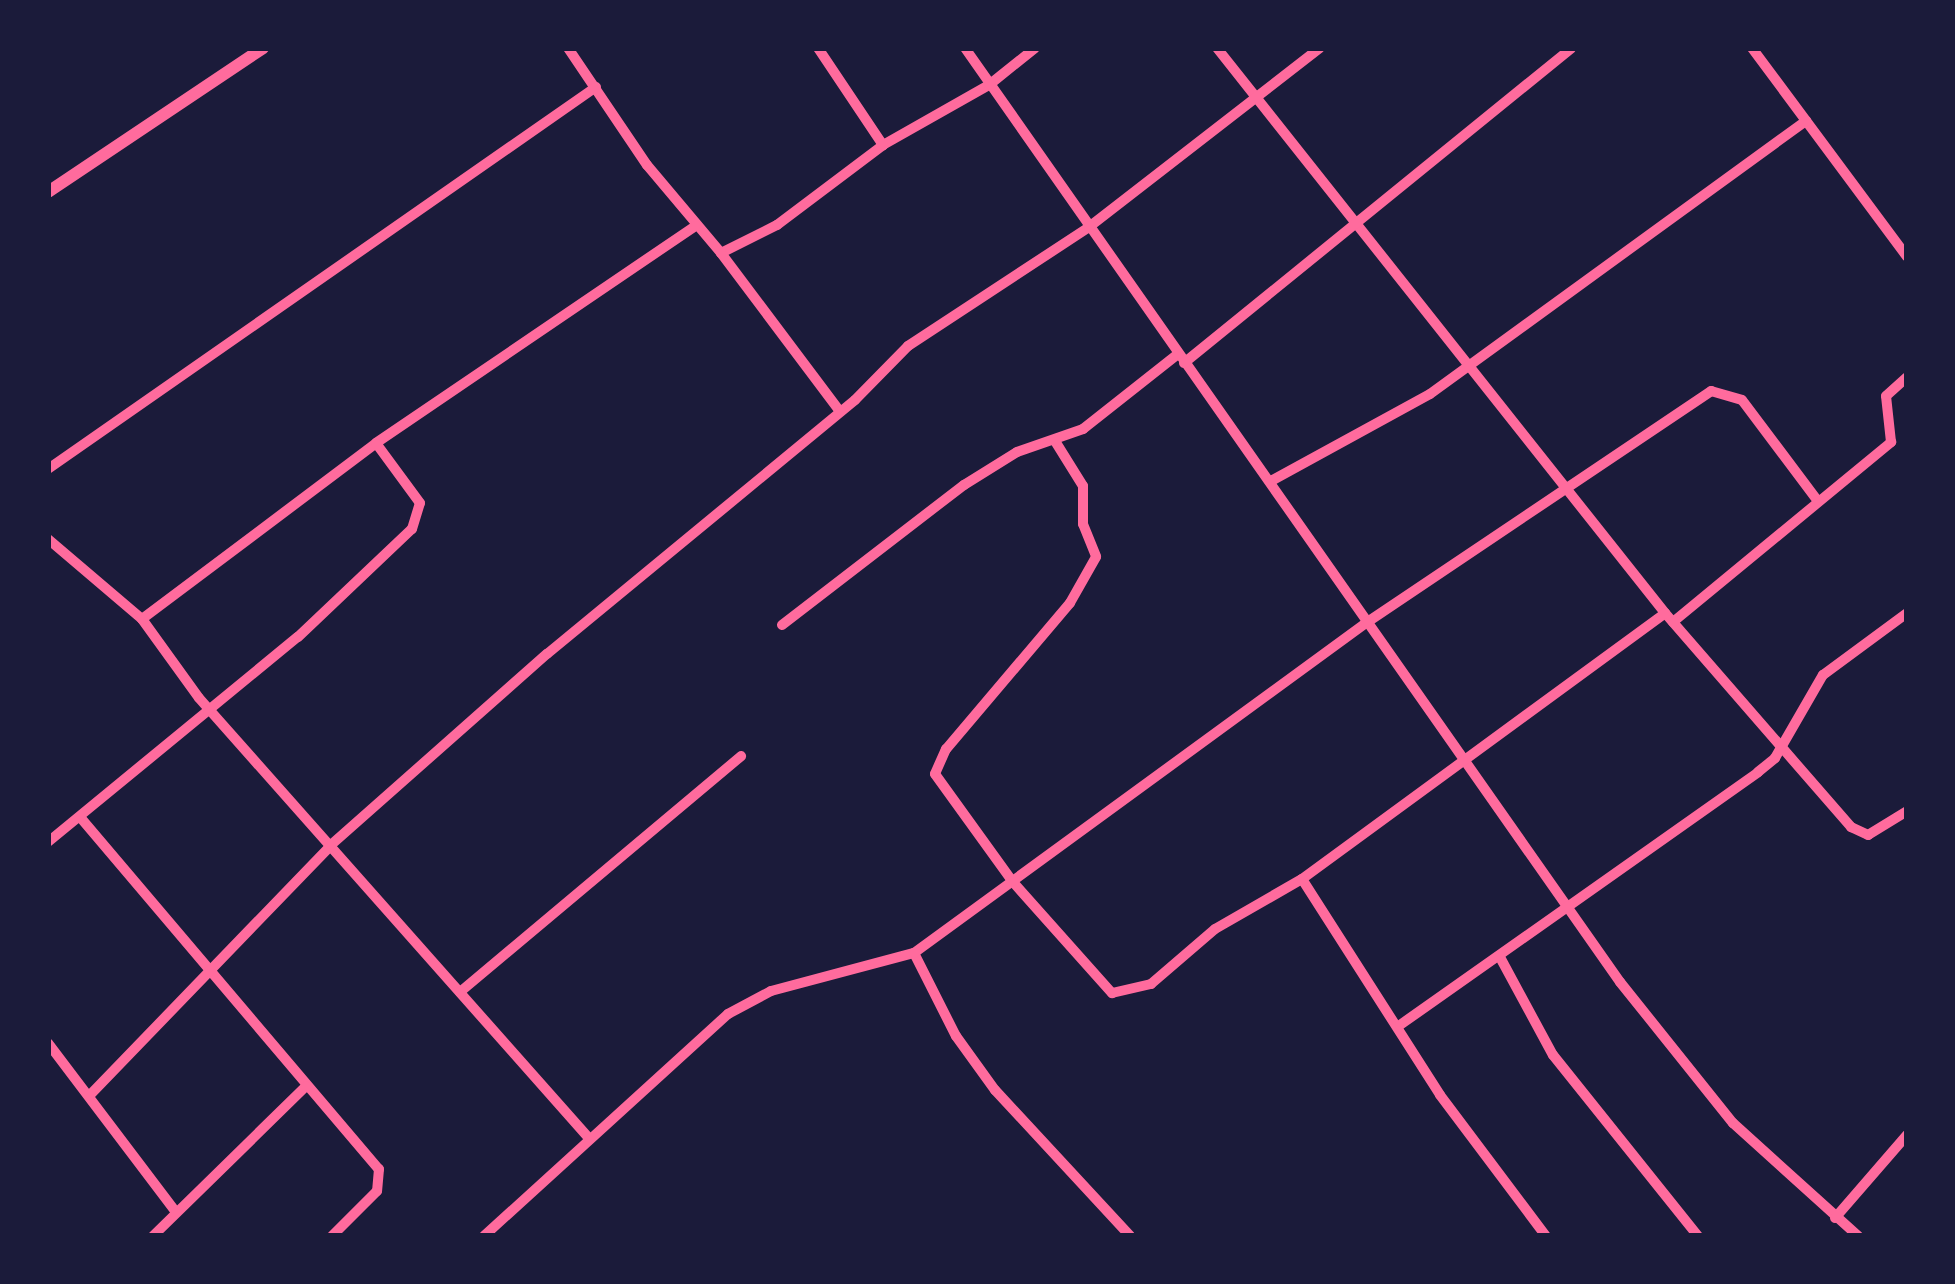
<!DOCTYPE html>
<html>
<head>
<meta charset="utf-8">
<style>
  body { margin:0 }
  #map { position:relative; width:1955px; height:1284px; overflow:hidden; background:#1b1b3a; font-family:"DM Sans",sans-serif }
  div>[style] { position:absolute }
  .minor>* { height:10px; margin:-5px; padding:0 5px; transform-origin:5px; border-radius:5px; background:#ff6b9d }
  .tertiary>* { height:12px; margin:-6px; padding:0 6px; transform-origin:6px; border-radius:6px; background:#ff6b9d }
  span { translate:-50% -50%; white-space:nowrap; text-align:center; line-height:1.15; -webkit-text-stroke:10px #1b1b3a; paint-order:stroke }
  .frame { position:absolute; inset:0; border:51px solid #1b1b3a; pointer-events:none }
</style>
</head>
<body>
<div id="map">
  <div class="minor">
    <i style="left:568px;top:48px;width:141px;rotate:56deg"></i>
    <i style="left:647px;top:165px;width:115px;rotate:49.9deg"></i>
    <i style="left:721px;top:253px;width:63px;rotate:-26.6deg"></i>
    <i style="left:777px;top:225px;width:133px;rotate:-37deg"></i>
    <i style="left:883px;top:145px;width:122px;rotate:-29.5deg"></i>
    <i style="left:989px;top:85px;width:59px;rotate:-38.8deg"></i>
    <i style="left:818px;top:48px;width:117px;rotate:56.2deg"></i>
    <i style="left:965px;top:48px;width:1141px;rotate:54.96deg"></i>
    <i style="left:1620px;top:982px;width:181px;rotate:51.3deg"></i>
    <i style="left:1733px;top:1123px;width:169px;rotate:42.1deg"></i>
    <i style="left:1217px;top:48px;width:721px;rotate:51.59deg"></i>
    <i style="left:1665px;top:613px;width:284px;rotate:49deg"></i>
    <i style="left:1851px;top:827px;width:19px;rotate:25deg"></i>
    <i style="left:1868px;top:835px;width:46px;rotate:-31.6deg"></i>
    <i style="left:1752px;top:48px;width:260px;rotate:53.4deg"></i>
    <i style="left:721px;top:253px;width:196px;rotate:53.1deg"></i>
    <i style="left:1184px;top:363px;width:499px;rotate:-39.1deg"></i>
    <i style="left:1055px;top:441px;width:53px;rotate:58.1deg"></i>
    <i style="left:1083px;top:486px;width:38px;rotate:90deg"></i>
    <i style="left:1083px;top:524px;width:35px;rotate:68deg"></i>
    <i style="left:1096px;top:557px;width:53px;rotate:119.5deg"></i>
    <i style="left:1070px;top:603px;width:192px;rotate:130.3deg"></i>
    <i style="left:946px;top:749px;width:27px;rotate:114deg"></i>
    <i style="left:935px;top:774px;width:133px;rotate:54.2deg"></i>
    <i style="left:1013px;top:882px;width:149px;rotate:48.3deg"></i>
    <i style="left:1112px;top:993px;width:40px;rotate:-13deg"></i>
    <i style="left:1151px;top:984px;width:84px;rotate:-40.7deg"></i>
    <i style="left:1215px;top:929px;width:100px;rotate:-29.9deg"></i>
    <i style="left:1302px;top:879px;width:450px;rotate:-36.2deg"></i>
    <i style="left:48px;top:469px;width:668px;rotate:-34.88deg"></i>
    <i style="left:1271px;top:481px;width:181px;rotate:-28.7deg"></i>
    <i style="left:1430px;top:394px;width:465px;rotate:-36deg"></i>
    <i style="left:48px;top:539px;width:123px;rotate:40.4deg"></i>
    <i style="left:142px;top:619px;width:97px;rotate:54.2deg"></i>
    <i style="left:199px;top:698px;width:585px;rotate:48.46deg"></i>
    <i style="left:142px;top:619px;width:293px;rotate:-36.9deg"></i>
    <i style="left:376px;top:443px;width:386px;rotate:-34.2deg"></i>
    <i style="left:1673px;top:622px;width:283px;rotate:-39.5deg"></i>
    <i style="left:1891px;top:442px;width:46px;rotate:-96.2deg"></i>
    <i style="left:1886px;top:396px;width:28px;rotate:-42deg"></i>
    <i style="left:782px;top:625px;width:230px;rotate:-37.6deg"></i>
    <i style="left:964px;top:485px;width:62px;rotate:-31.9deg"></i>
    <i style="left:1017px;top:452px;width:70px;rotate:-19.2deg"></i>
    <i style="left:1083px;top:429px;width:121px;rotate:-38.3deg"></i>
    <i style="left:80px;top:817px;width:462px;rotate:49.7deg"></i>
    <i style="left:379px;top:1169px;width:22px;rotate:95deg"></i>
    <i style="left:377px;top:1191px;width:64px;rotate:135deg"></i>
    <i style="left:48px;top:842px;width:323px;rotate:-39.4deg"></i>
    <i style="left:298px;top:637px;width:157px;rotate:-43.5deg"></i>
    <i style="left:412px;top:529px;width:27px;rotate:-73deg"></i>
    <i style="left:420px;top:503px;width:74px;rotate:-126.3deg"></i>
    <i style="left:1302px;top:879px;width:256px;rotate:57.4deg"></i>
    <i style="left:1440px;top:1095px;width:176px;rotate:53.1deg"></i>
    <i style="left:914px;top:953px;width:93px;rotate:63.2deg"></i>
    <i style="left:956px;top:1036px;width:67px;rotate:54.2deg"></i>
    <i style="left:995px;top:1090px;width:199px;rotate:47.2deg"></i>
    <i style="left:1501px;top:959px;width:109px;rotate:61.6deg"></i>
    <i style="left:1553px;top:1055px;width:232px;rotate:51.3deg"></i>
    <i style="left:460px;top:992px;width:367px;rotate:-40deg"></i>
    <i style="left:1400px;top:1025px;width:438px;rotate:-35.2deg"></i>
    <i style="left:1758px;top:772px;width:22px;rotate:-39deg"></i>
    <i style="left:1775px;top:758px;width:96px;rotate:-60deg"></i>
    <i style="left:1823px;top:675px;width:104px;rotate:-36.4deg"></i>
    <i style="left:48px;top:1043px;width:212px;rotate:52.9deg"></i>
    <i style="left:89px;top:1096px;width:350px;rotate:-46deg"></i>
    <i style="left:332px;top:844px;width:287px;rotate:-41.5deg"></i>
    <i style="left:547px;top:654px;width:399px;rotate:-39.5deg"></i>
    <i style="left:855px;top:400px;width:76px;rotate:-45.5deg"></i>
    <i style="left:908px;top:346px;width:217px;rotate:-33.3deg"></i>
    <i style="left:1089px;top:227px;width:292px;rotate:-37.8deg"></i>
    <i style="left:1835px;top:1218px;width:110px;rotate:-49.1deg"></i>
    <i style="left:153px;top:1236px;width:214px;rotate:-44.4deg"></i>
    <i style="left:484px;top:1236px;width:330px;rotate:-42.3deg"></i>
    <i style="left:728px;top:1014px;width:49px;rotate:-28.1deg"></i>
    <i style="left:771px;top:991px;width:148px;rotate:-14.9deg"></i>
    <i style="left:914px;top:953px;width:560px;rotate:-36.13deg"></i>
    <i style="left:1366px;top:623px;width:416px;rotate:-33.9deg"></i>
    <i style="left:1711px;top:391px;width:32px;rotate:16deg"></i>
    <i style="left:1742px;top:400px;width:125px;rotate:53.1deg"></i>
  </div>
  <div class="tertiary">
    <i style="left:48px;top:192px;width:259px;rotate:-33.8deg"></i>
  </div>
  <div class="frame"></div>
</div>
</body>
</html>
